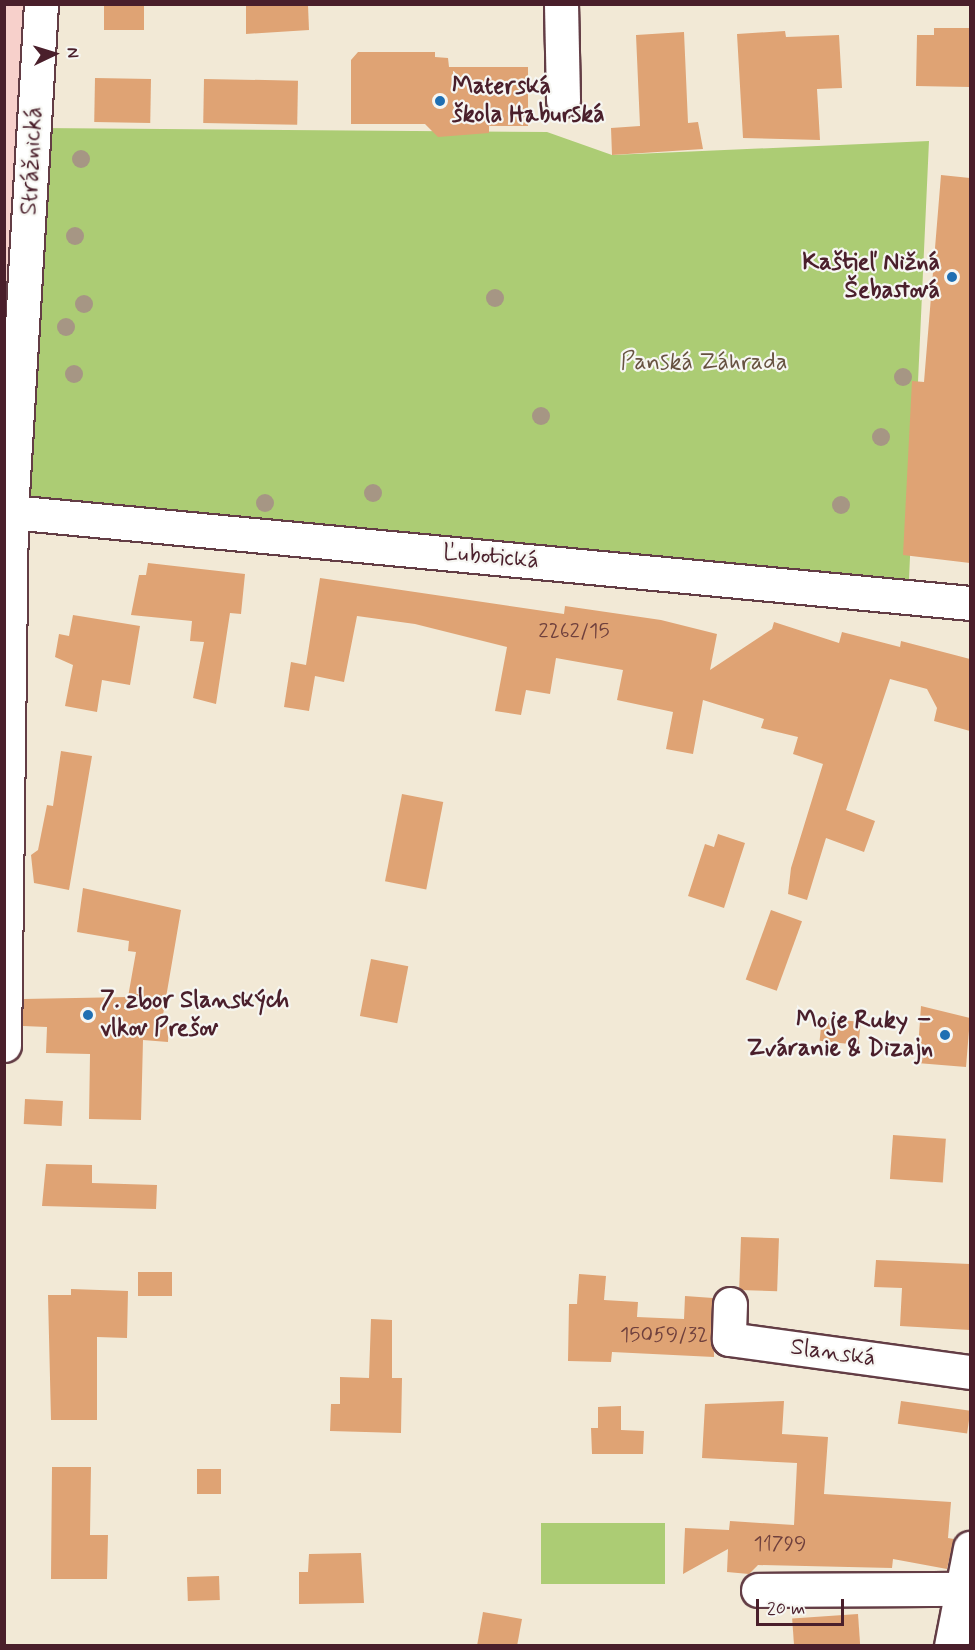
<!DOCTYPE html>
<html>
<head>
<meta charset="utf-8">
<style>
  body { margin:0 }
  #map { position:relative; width:975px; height:1650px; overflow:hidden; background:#f2e9d6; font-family:Mynerve,sans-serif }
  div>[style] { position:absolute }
  .built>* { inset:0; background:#f7d0cb }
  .green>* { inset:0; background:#accc74; transform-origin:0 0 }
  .building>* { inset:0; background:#dfa374; transform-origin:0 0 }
  .roads { filter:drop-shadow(2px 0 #633d45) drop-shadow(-2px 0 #633d45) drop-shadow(0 2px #633d45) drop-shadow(0 -2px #633d45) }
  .minor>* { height:33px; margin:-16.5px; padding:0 16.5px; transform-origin:16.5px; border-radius:16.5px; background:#fff }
  .trees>* { width:18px; height:18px; margin:-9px; border-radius:50%; background:#a69684 }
  .dots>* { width:16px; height:16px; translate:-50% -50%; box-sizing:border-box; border:3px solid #f6f6f2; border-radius:50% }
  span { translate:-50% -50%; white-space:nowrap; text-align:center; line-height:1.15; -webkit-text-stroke:4.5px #f6f6f2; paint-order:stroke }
  .number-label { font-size:21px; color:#6f403d }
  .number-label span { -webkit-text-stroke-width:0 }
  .poi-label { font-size:24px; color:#4a1f2b; font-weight:700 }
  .left { translate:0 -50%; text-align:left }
  .right { translate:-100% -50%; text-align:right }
  .street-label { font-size:24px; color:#4a1f2b }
  .park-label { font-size:24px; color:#675341 }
  .frame { position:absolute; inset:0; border:6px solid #4a1f2b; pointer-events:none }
  .north { position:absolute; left:24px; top:24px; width:60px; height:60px; -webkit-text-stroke:4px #f6f6f2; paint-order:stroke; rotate:86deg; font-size:16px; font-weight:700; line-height:24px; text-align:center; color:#4a1f2b }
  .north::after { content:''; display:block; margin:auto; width:21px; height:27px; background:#4a1f2b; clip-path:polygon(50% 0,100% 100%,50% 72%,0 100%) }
  .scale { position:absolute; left:756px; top:1599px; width:88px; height:27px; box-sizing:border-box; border:3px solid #4a1f2b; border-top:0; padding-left:8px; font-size:18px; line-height:21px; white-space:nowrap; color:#4a1f2b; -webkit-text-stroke:4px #f6f6f2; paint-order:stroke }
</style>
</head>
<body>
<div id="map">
  <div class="built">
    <i style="clip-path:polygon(5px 5px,47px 5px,5px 832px)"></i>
  </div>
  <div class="green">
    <i style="clip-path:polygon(39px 128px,547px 132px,612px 155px,929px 141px,908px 601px,11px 511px)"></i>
    <i style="left:541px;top:1523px;width:124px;height:61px"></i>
  </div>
  <div class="building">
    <i style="left:104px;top:4px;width:40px;height:26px"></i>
    <i style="clip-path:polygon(246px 4px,308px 5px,309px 30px,246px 34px)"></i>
    <i style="clip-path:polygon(934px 28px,970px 28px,970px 87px,916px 86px,917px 35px,934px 35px)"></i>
    <i style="clip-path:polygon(785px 31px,786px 37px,839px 35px,842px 88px,817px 89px,820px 140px,743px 138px,737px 34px)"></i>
    <i style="clip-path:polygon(684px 32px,688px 123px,698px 122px,703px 149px,612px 155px,611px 128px,640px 126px,636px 35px)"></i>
    <i style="clip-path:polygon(358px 52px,435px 52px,435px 57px,448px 58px,449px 67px,528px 67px,528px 126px,489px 126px,489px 133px,438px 137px,425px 124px,351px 124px,351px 60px)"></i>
    <i style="left:95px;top:78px;width:56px;height:44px;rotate:1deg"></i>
    <i style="left:204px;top:79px;width:94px;height:44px;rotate:1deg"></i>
    <i style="clip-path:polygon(941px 175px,970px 178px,970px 563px,903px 555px,912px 381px,924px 382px)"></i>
    <i style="clip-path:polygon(148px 563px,245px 574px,241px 614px,230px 613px,216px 704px,193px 698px,204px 642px,190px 641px,192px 621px,131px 615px,139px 575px,146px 575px)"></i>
    <i style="clip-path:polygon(320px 578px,564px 614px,565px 606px,661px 620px,717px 634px,710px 670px,772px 629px,774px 622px,839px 643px,842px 632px,900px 647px,901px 641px,970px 659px,970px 731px,934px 721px,937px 708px,927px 689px,890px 679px,846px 810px,875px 821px,864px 852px,826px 838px,807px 900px,788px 894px,791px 868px,823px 764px,793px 754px,798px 737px,761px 728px,764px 719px,703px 700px,693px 754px,666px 749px,673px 712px,617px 700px,623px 670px,556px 658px,550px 694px,526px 690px,521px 715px,495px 711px,507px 647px,415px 624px,357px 616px,344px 682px,315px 676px,309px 711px,284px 707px,291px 662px,306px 665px)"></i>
    <i style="clip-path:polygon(73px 615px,140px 626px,130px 685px,102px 680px,97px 712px,65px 706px,73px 665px,55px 657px,59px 634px,69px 636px)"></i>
    <i style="clip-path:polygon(61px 751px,92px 756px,69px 890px,34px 883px,31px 855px,38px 850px,47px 805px,53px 806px)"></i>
    <i style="left:402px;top:794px;width:42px;height:89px;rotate:11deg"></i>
    <i style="clip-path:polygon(718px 834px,745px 843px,724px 908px,688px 896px,705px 844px,714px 847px)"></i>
    <i style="clip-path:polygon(83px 888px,181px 910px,163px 1015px,169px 1016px,168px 1042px,143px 1040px,141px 1120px,89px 1119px,90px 1054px,46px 1053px,47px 1027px,23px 1026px,23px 999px,128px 997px,136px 952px,128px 951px,129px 941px,77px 932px)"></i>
    <i style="left:771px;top:910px;width:33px;height:74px;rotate:20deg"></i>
    <i style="left:371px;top:959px;width:38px;height:58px;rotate:11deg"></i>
    <i style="clip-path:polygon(921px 1006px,970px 1018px,966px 1067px,917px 1063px)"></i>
    <i style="left:822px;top:1018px;width:39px;height:23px;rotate:6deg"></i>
    <i style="left:25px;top:1099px;width:38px;height:25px;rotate:3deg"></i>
    <i style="left:893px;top:1135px;width:53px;height:44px;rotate:4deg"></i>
    <i style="clip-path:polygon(46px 1164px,92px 1165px,92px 1183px,157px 1185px,156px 1209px,42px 1206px)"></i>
    <i style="left:741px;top:1237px;width:38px;height:53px;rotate:2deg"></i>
    <i style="clip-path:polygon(876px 1260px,970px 1264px,970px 1330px,900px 1326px,902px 1288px,874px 1287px)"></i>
    <i style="left:138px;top:1272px;width:34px;height:24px"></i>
    <i style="clip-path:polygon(579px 1274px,606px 1276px,604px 1300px,638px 1302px,637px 1317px,684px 1319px,685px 1296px,713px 1298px,714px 1357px,612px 1352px,611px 1362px,568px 1361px,569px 1304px,577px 1304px)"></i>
    <i style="clip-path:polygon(71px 1289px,128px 1291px,127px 1338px,97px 1337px,97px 1420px,51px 1420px,48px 1295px,71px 1295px)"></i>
    <i style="clip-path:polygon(371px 1319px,392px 1320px,392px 1378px,402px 1378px,401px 1433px,330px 1431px,331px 1404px,340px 1404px,340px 1377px,369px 1378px)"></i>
    <i style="clip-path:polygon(784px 1401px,782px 1434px,828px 1437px,824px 1494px,951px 1502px,948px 1538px,954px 1539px,947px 1569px,893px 1559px,892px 1568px,758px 1565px,749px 1574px,727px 1572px,728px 1549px,683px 1574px,685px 1528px,729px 1530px,730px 1521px,794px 1525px,797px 1463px,702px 1458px,705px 1404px)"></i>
    <i style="left:901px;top:1401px;width:70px;height:23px;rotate:8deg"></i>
    <i style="clip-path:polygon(621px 1406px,621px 1430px,644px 1431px,643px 1454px,592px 1454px,591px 1428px,598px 1428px,598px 1407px)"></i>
    <i style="clip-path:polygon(52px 1467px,91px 1467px,90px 1535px,108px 1535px,107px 1579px,51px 1579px)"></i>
    <i style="left:221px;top:1469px;width:25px;height:24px;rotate:90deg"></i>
    <i style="clip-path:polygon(361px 1553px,364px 1603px,299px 1604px,299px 1572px,308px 1572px,309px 1554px)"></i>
    <i style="left:219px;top:1576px;width:24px;height:32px;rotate:88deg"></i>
    <i style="clip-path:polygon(483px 1612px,522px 1619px,517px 1646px,477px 1646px)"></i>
    <i style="left:858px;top:1614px;width:32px;height:66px;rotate:86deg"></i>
  </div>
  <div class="roads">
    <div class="minor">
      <i style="left:561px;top:4px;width:96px;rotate:88.8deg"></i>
      <i style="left:11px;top:512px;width:963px;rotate:5.42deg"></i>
      <i style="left:4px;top:1045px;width:533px;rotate:-89.25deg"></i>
      <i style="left:11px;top:512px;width:509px;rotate:-86.62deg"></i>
      <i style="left:730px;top:1304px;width:35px;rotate:92deg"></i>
      <i style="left:729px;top:1339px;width:243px;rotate:7.8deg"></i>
      <i style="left:758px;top:1590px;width:204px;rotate:-0.3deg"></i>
      <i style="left:951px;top:1646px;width:100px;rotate:-79deg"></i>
    </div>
  </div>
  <div class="trees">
    <i style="left:81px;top:159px"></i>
    <i style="left:75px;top:236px"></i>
    <i style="left:495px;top:298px"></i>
    <i style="left:84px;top:304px"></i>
    <i style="left:66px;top:327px"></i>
    <i style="left:74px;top:374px"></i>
    <i style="left:903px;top:377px"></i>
    <i style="left:541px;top:416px"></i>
    <i style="left:881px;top:437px"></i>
    <i style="left:373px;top:493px"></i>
    <i style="left:265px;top:503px"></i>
    <i style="left:841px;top:505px"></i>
  </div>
  <div class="dots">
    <i style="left:440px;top:101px;background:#1f6fb2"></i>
    <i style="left:952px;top:277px;background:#1f6fb2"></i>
    <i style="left:88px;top:1015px;background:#1f6fb2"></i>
    <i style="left:945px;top:1035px;background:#1f6fb2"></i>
  </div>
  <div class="number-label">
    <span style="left:574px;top:631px">2262/15</span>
    <span style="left:664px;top:1335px">15059/32</span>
    <span style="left:780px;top:1544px">11799</span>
  </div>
  <div class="poi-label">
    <span class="left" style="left:452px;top:101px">Materská<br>škola Haburská</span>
    <span class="right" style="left:940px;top:277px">Kaštieľ Nižná<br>Šebastová</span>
    <span class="left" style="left:100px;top:1015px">7. zbor Slanských<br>vlkov Prešov</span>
    <span class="right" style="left:933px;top:1035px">Moje Ruky –<br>Zváranie &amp; Dizajn</span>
  </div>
  <div class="street-label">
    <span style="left:32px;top:161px;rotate:-87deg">Strážnická</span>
    <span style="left:491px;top:557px;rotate:5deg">Ľubotická</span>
    <span style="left:833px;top:1353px;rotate:8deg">Slanská</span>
  </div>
  <div class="park-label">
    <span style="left:704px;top:363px">Panská Záhrada</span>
  </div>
  <div class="frame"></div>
  <div class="north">N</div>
  <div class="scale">20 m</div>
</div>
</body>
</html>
